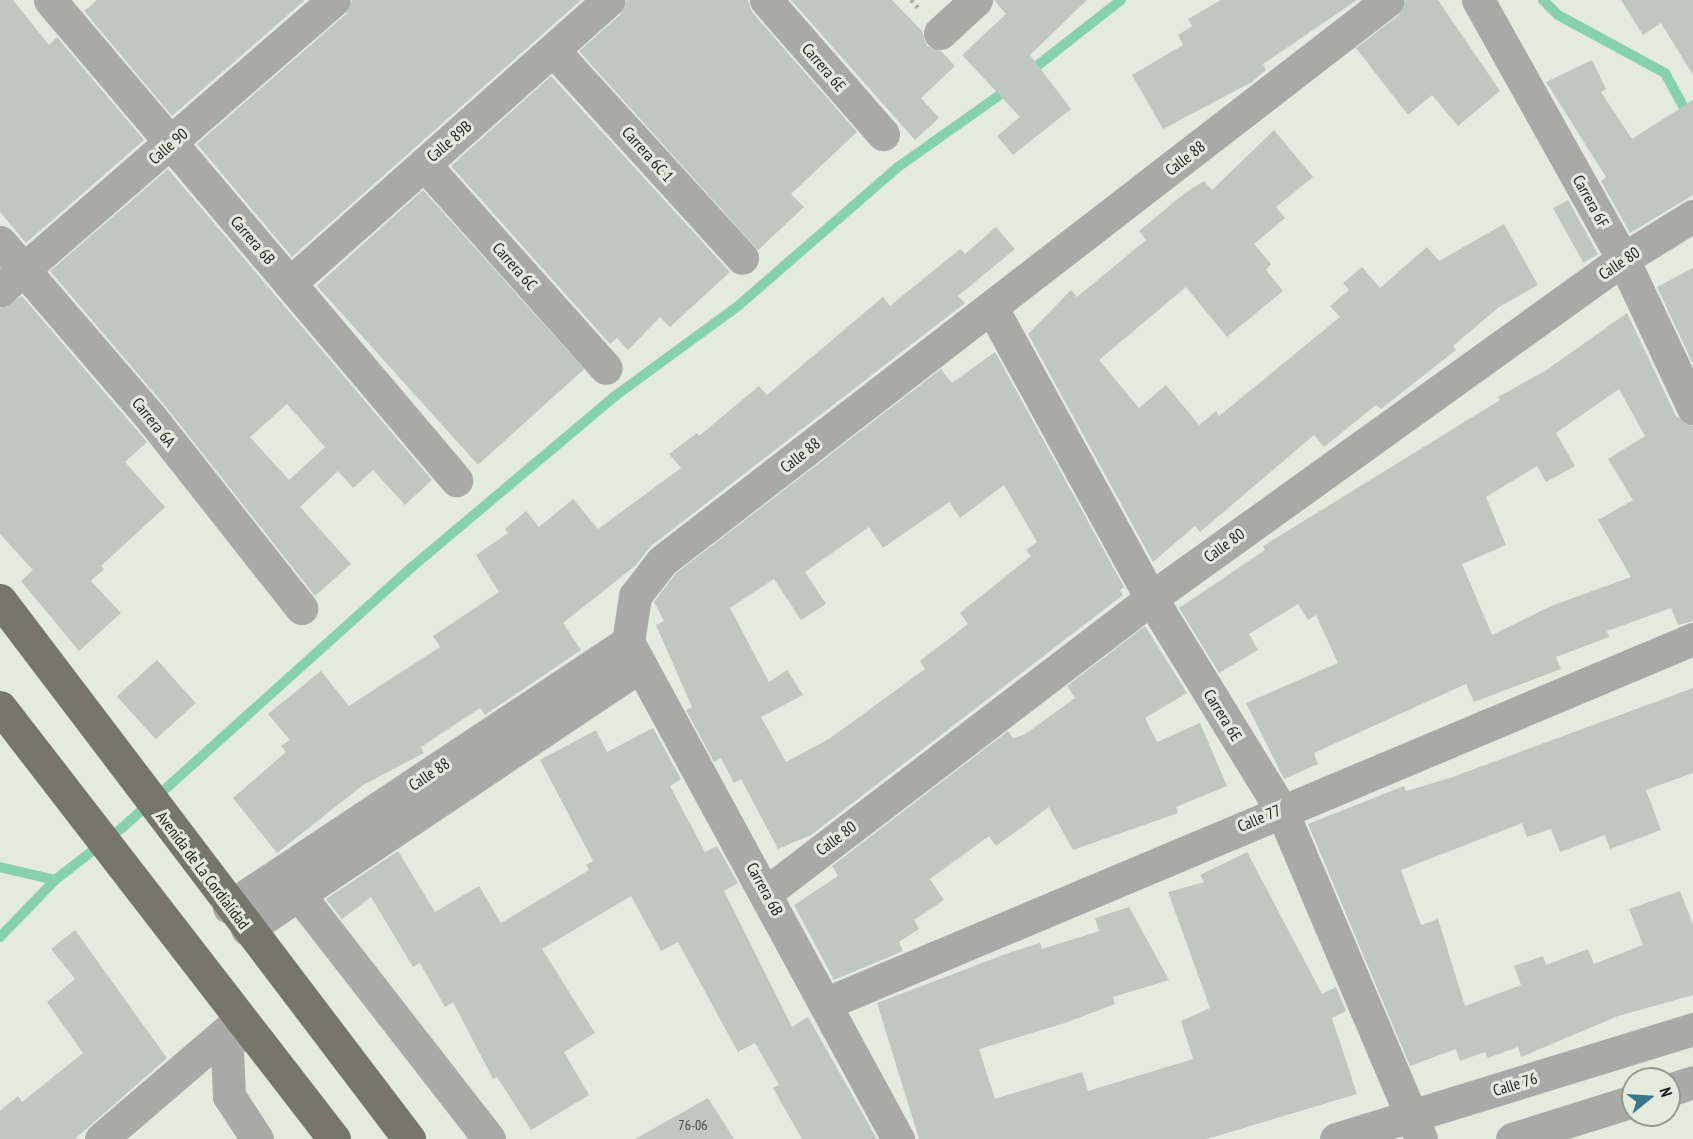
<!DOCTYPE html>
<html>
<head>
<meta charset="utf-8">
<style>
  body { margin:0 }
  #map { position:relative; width:1693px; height:1139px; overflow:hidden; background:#e5eadf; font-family:"PT Sans Narrow",sans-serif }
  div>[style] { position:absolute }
  .stream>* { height:10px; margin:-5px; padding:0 5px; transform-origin:5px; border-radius:5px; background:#87d1af }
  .building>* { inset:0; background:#bfc8bf; transform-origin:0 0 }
  .path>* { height:4px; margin-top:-2px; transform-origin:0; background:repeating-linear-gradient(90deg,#a8aca3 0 3px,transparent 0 7.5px) }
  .minor>* { height:33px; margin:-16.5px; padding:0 16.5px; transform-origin:16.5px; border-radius:16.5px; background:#a9a9a5 }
  .major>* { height:33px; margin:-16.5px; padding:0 16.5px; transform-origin:16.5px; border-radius:16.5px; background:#76766d }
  span { translate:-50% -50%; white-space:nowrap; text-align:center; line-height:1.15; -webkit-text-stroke:6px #e5eadf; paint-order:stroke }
  .number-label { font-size:14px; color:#464944 }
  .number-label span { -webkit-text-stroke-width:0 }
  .street-label { font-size:16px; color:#1e1f1b }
  .north { position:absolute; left:1621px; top:1067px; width:60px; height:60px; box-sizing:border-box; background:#e5eadf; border:2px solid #959991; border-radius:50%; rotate:72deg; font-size:16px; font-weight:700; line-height:24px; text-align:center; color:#1e1f1b }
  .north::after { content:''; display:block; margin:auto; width:21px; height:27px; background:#38788c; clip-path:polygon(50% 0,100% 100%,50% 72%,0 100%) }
</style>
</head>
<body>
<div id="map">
  <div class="stream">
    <i style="left:1543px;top:0;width:21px;rotate:45deg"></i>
    <i style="left:1558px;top:15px;width:122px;rotate:28.5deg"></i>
    <i style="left:1665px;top:73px;width:58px;rotate:61.2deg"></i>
    <i style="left:1028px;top:73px;width:118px;rotate:-38.1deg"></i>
    <i style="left:0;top:867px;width:57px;rotate:13.3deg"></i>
    <i style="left:0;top:937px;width:79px;rotate:-46deg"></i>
    <i style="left:55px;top:880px;width:85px;rotate:-37.8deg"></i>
    <i style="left:122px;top:828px;width:390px;rotate:-42deg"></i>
    <i style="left:412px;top:567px;width:265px;rotate:-40.1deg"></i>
    <i style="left:615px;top:396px;width:152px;rotate:-36.2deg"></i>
    <i style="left:738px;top:306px;width:212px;rotate:-41deg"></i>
    <i style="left:898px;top:167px;width:138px;rotate:-35.3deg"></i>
  </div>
  <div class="building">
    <i style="clip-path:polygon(0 0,13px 0,49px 45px,57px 37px,144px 140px,26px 243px,0 212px)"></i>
    <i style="clip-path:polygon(97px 0,305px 0,172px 116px,84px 11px)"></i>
    <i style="clip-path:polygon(352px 0,581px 0,292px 257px,197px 144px,346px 14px)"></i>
    <i style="clip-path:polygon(627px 0,748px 0,752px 12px,857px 132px,791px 194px,804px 207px,758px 250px,579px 51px,621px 14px)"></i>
    <i style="clip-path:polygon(791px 0,892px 0,922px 31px,927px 46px,941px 51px,955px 66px,921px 98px,939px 118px,915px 140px)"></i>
    <i style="clip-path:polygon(994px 0,1087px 0,1030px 55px,1071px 109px,1013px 155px,997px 136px,1020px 117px,962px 55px,1006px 14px)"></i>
    <i style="clip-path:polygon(1221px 0,1357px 0,1263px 64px,1266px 70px,1252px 82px,1163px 129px,1132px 75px,1183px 45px,1178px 35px,1192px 26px,1188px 19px)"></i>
    <i style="clip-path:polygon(1406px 0,1438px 0,1500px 91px,1458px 126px,1432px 95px,1408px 115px,1356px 48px,1399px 15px)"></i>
    <i style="clip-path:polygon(1621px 0,1693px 0,1693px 75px,1661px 23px,1643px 35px)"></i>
    <i style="clip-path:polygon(1592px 60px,1606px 89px,1601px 92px,1632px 139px,1693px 100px,1693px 195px,1630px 233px,1601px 181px,1606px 177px,1546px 82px)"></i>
    <i style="clip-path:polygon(551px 76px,730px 272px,670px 327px,660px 317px,628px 350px,617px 338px,610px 344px,451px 166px)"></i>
    <i style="clip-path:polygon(1274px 130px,1313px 177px,1276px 207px,1285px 218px,1254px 244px,1271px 264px,1266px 270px,1283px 291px,1227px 337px,1186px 287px,1099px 360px,1139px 408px,1166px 385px,1199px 425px,1216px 411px,1219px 416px,1340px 317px,1330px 306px,1349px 290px,1343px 283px,1362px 267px,1380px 288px,1427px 247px,1439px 261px,1504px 224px,1538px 285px,1499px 307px,1453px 346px,1456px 350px,1381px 409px,1376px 405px,1324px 447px,1314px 435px,1200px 532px,1195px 526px,1153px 562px,1028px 334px,1071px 290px,1077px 297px,1146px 240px,1139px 231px,1185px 193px,1204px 181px,1212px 190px)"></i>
    <i style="clip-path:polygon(evenodd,168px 169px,432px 480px,405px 505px,373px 470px,353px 488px,338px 471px,300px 507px,351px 564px,315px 596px,166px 407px,50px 271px,168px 169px,287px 404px,325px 447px,289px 480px,250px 437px,287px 404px)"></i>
    <i style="left:423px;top:190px;width:241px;height:143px;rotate:48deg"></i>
    <i style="left:1568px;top:200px;width:62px;height:17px;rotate:61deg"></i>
    <i style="clip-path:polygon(996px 227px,1015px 249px,958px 296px,965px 303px,651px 546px,635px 566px,563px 623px,581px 650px,485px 715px,480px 708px,421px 747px,424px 753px,363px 785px,277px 853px,233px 798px,286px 752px,281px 746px,290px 740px,268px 714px,321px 671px,349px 706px,440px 647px,433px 636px,499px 592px,476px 555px,508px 533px,505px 529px,526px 511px,539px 527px,573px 499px,598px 529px,681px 468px,669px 454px,697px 433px,699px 436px,759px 386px,767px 395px,883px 297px,890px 306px,960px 249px,965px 254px)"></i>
    <i style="clip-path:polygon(1693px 268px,1693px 364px,1657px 287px)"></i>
    <i style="clip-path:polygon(22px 296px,147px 442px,125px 462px,165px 507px,101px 566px,104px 569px,91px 581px,121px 613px,79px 651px,21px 581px,33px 570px,0 534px,0 308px)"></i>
    <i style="clip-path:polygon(evenodd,1627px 313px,1676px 416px,1693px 426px,1693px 621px,1678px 625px,1671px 608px,1607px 631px,1609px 637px,1556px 657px,1561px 669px,1474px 702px,1466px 684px,1314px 753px,1318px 764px,1284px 779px,1246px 703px,1338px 663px,1316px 615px,1308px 620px,1298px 604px,1249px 634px,1258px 650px,1219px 673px,1179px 608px,1265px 550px,1263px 546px,1500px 400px,1498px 397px,1545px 371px,1627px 313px,1619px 389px,1645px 436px,1608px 459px,1633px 500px,1598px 520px,1631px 577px,1551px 606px,1492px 635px,1462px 564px,1506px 545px,1486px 497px,1537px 466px,1546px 482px,1575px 466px,1556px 433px,1619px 389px)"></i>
    <i style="clip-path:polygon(evenodd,995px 352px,1124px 587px,1120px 590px,1123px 595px,811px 835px,778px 849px,741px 779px,734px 783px,721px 758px,714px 762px,686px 710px,692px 707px,656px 625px,664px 621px,654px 602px,675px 574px,941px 369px,952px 383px,995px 352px,1004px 485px,1037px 542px,1026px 550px,1031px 556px,960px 613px,968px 624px,920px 661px,925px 669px,829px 739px,786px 762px,761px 717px,803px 695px,787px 670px,769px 682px,730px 608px,774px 579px,801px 620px,826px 604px,805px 572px,869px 527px,883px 548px,949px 502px,960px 518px,1004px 485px)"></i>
    <i style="clip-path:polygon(1145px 626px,1187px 693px,1145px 718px,1157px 742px,1200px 723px,1227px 786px,1176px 807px,1178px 813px,1073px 850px,1049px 807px,996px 846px,989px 836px,930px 879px,944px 900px,914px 920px,919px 929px,899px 942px,903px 951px,834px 980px,794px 905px,838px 876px,832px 866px,1008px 731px,1013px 738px,1024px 735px,1075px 698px,1067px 686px)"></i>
    <i style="left:157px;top:660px;width:58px;height:54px;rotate:48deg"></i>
    <i style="clip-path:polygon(1693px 688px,1693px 773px,1646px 790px,1661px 830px,1610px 849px,1605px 835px,1560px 852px,1551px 829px,1527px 837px,1522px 823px,1401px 870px,1421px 925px,1438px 919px,1465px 1006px,1521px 985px,1514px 966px,1543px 956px,1546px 965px,1588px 949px,1594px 964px,1643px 945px,1629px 909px,1680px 891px,1693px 925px,1693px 995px,1618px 1016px,1521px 1057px,1518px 1047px,1488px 1058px,1485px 1052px,1460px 1061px,1456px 1049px,1410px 1066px,1308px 824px,1404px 786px,1406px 791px,1450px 778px)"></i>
    <i style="clip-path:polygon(653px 728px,681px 779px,670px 786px,705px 852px,717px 846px,738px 883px,724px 891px,792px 1027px,808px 1017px,877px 1139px,802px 1139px,773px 1088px,779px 1085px,755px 1043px,738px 1052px,678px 942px,661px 951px,631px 896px,542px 949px,595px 1033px,564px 1052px,589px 1095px,531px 1130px,497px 1077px,493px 1079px,453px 1002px,445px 1007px,420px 963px,413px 967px,371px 897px,342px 919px,326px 899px,398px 851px,435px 912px,479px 886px,501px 923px,589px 870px,586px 865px,593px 861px,540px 760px,596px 730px,607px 752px)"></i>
    <i style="clip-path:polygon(1247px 852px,1322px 994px,1336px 987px,1346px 1011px,1332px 1018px,1357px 1094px,1207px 1139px,919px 1139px,877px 1003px,1011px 952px,1040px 943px,1042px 949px,1099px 931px,1095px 918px,1129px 907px,1169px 980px,1113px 997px,1115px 1004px,1065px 1023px,979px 1049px,995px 1099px,1082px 1072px,1088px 1091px,1193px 1059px,1181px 1021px,1210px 1008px,1168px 892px,1204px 882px,1200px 875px)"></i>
    <i style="clip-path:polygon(75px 930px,167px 1058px,75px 1139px,0 1139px,0 1111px,18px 1096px,22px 1102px,83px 1053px,47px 1002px,75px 979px,51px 949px)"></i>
    <i style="clip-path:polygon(708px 1098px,734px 1139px,635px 1139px)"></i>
  </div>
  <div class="path">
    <i style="left:911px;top:0;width:11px;rotate:49deg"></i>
  </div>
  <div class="minor">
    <i style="left:50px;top:0;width:629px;rotate:49.77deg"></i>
    <i style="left:766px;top:0;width:178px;rotate:48.9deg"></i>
    <i style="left:1478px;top:0;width:297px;rotate:60.8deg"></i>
    <i style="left:1623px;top:259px;width:165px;rotate:64.8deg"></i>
    <i style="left:940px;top:33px;width:49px;rotate:-42.5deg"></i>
    <i style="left:553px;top:50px;width:281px;rotate:47.7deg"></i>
    <i style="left:424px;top:164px;width:273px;rotate:48.3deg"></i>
    <i style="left:0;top:242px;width:233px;rotate:49.3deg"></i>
    <i style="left:152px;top:419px;width:241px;rotate:51.7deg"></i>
    <i style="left:290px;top:283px;width:426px;rotate:-41.6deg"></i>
    <i style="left:0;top:290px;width:442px;rotate:-41deg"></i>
    <i style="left:992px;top:308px;width:331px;rotate:61.3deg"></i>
    <i style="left:1151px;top:598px;width:248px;rotate:58.4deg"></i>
    <i style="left:1281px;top:809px;width:358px;rotate:67deg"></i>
    <i style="left:628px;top:642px;width:566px;rotate:61.49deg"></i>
    <i style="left:282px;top:873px;width:337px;rotate:52.1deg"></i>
    <i style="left:767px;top:892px;width:484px;rotate:-37.4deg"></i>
    <i style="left:1151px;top:598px;width:581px;rotate:-35.69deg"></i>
    <i style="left:1623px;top:259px;width:82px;rotate:-31.6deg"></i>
    <i style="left:229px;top:907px;width:479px;rotate:-33.6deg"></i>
    <i style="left:628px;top:642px;width:47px;rotate:-81.3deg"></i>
    <i style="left:635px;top:596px;width:44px;rotate:-52.4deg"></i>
    <i style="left:662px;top:561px;width:917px;rotate:-37.69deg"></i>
    <i style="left:247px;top:929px;width:474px;rotate:-33.8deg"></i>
    <i style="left:827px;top:1003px;width:939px;rotate:-22.8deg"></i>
    <i style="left:240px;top:1021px;width:31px;rotate:115deg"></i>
    <i style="left:227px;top:1049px;width:47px;rotate:87.6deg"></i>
    <i style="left:229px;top:1096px;width:51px;rotate:56.9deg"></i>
    <i style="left:1669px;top:1090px;width:25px;rotate:-18deg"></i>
    <i style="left:101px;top:1139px;width:184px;rotate:-40.6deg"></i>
    <i style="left:1336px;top:1139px;width:374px;rotate:-17.1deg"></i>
    <i style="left:1512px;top:1139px;width:127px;rotate:-17.4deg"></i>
  </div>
  <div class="major">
    <i style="left:0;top:600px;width:677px;rotate:52.81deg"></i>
    <i style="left:0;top:707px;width:546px;rotate:52.29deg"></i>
  </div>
  <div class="number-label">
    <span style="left:693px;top:1125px">76-06</span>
  </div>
  <div class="street-label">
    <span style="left:824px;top:67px;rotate:49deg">Carrera 6E</span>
    <span style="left:449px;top:141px;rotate:-41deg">Calle 89B</span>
    <span style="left:168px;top:146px;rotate:-41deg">Calle 90</span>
    <span style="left:648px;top:154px;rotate:48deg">Carrera 6C 1</span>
    <span style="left:1185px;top:158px;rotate:-38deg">Calle 88</span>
    <span style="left:1591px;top:201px;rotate:61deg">Carrera 6F</span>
    <span style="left:253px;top:240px;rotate:49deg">Carrera 6B</span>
    <span style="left:1619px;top:263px;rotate:-34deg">Calle 80</span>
    <span style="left:515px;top:266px;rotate:48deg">Carrera 6C</span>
    <span style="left:154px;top:422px;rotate:51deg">Carrera 6A</span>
    <span style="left:800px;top:455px;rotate:-38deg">Calle 88</span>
    <span style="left:1224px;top:545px;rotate:-36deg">Calle 80</span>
    <span style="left:1223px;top:715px;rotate:58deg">Carrera 6E</span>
    <span style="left:429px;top:774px;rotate:-34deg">Calle 88</span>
    <span style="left:1259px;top:818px;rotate:-23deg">Calle 77</span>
    <span style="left:836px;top:838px;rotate:-37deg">Calle 80</span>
    <span style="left:203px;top:870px;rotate:53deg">Avenida de La Cordialidad</span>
    <span style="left:765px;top:889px;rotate:61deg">Carrera 6B</span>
    <span style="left:1515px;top:1084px;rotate:-17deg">Calle 76</span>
  </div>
  <div class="north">N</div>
</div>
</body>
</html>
